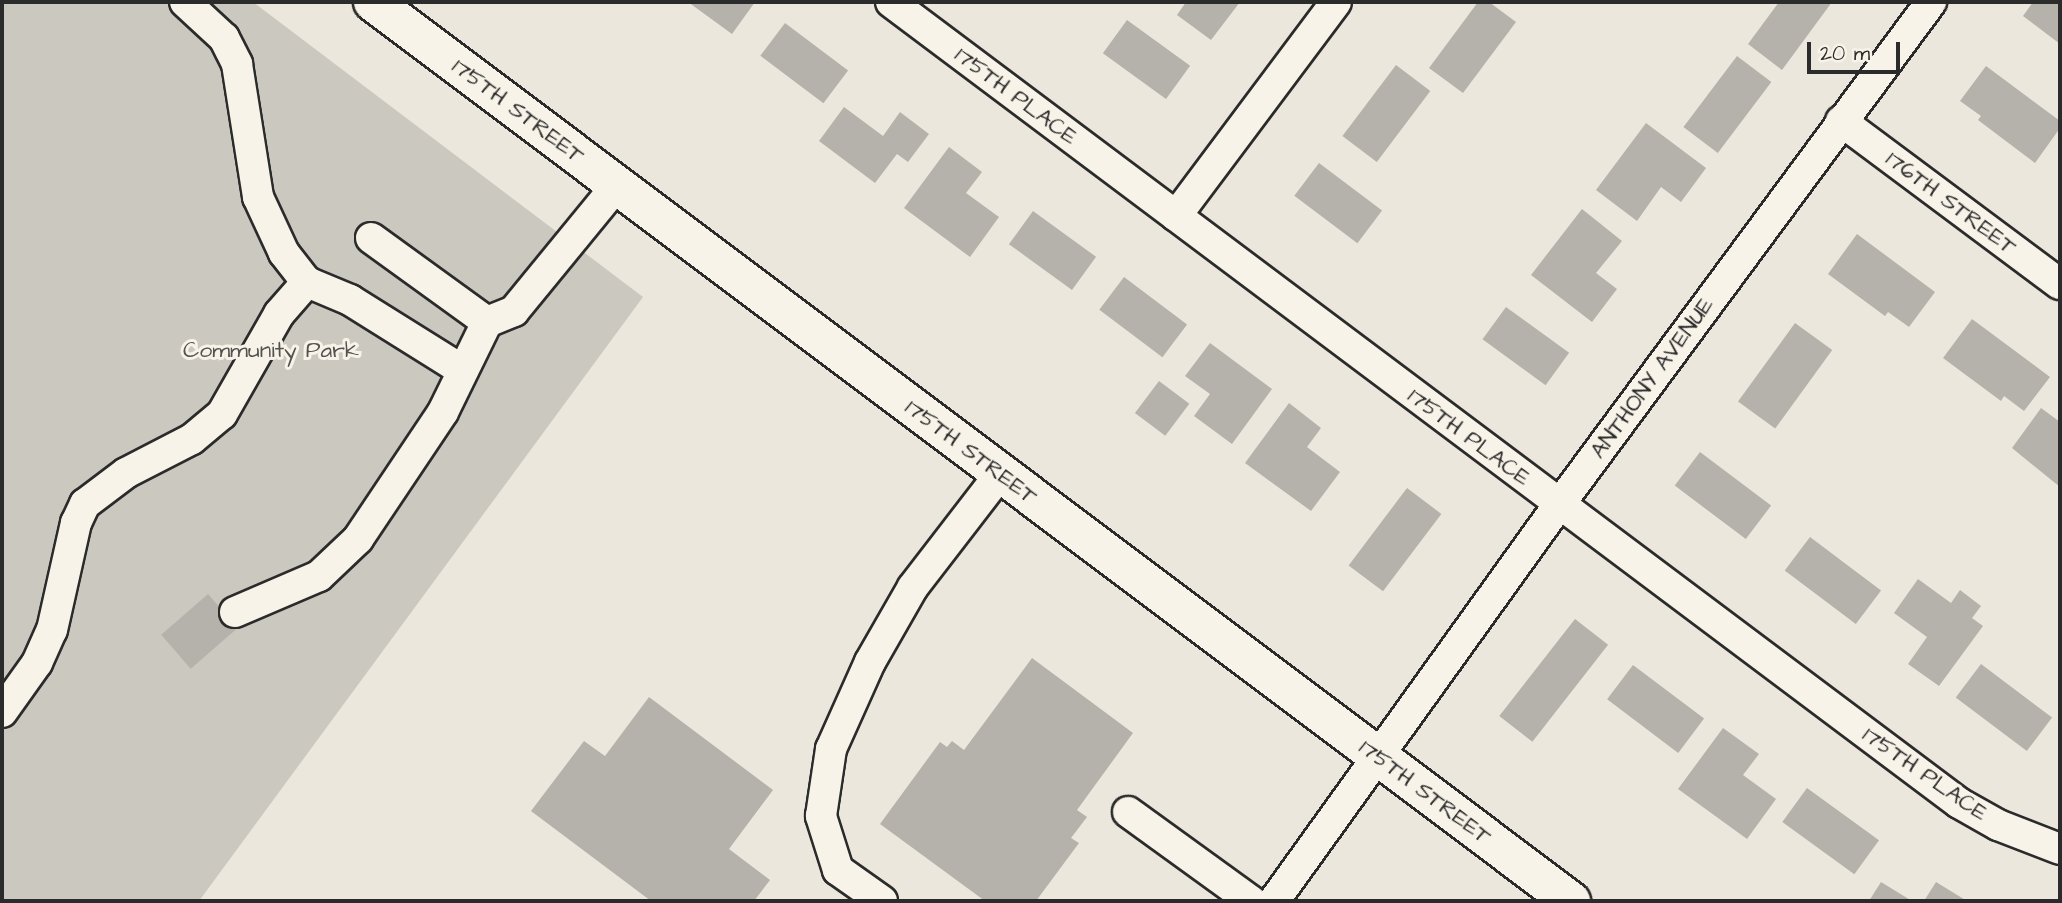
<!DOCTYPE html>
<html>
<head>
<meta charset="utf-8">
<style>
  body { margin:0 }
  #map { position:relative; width:2062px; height:903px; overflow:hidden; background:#ebe7dd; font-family:"Architects Daughter",sans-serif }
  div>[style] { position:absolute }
  .green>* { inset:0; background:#cbc8bf }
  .building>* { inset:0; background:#b5b2ab; transform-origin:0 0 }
  .roads { filter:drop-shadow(2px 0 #2b2b2b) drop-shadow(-2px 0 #2b2b2b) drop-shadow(0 2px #2b2b2b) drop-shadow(0 -2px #2b2b2b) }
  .minor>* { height:30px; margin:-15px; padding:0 15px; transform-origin:15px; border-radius:15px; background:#f7f3e8 }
  .major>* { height:38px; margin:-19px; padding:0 19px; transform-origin:19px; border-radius:19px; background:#f7f3e8 }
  span { translate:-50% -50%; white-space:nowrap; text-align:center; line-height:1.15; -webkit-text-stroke:6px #f7f3e8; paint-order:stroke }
  .street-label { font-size:23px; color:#2b2b2b }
  .park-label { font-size:23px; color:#535250 }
  .frame { position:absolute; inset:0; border:4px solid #2b2b2b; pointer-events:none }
  .scale { position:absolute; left:1807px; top:42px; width:93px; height:32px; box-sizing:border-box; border:4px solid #2b2b2b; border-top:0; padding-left:9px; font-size:21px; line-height:24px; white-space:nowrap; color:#2b2b2b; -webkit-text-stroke:5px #f7f3e8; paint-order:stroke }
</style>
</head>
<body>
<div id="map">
  <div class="green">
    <i style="clip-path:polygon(2px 2px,253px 2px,643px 297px,199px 901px,2px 901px)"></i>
  </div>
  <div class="building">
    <i style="clip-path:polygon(688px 2px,755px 2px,732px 34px)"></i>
    <i style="clip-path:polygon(1186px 2px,1240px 2px,1211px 40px,1177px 15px)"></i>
    <i style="clip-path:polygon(1478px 2px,1489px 2px,1516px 22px,1463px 93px,1429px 68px)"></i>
    <i style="clip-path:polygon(1779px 2px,1832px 2px,1782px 70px,1748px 44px)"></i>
    <i style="clip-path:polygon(2033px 2px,2060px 2px,2060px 44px,2023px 16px)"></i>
    <i style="left:1127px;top:20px;width:78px;height:41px;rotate:36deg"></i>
    <i style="left:785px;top:23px;width:79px;height:41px;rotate:37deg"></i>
    <i style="left:1737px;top:56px;width:43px;height:89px;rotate:37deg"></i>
    <i style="left:1396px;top:65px;width:43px;height:89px;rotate:37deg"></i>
    <i style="clip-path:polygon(1986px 66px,2060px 121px,2060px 128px,2035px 163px,1978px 120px,1981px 116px,1960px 101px)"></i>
    <i style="clip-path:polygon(844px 107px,883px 136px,900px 112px,929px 134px,908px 162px,897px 154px,875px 183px,819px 141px)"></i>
    <i style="clip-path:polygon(1646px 123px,1706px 168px,1681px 202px,1661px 187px,1637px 221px,1596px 190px)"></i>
    <i style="clip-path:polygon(949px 147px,982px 172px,966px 193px,999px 217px,970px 257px,904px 208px)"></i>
    <i style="left:1319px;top:163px;width:79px;height:41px;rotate:37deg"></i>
    <i style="clip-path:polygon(1582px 209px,1622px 241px,1596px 273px,1617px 289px,1592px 322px,1531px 275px)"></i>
    <i style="left:1033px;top:211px;width:78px;height:41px;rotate:36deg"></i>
    <i style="clip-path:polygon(1857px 234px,1935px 292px,1909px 327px,1888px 312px,1885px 316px,1828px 274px)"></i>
    <i style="left:1124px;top:277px;width:79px;height:41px;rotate:37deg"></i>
    <i style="left:1506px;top:307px;width:78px;height:40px;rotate:36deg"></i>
    <i style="clip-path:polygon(1972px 319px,2050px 377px,2024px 411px,2004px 396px,2001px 401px,1943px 358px)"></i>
    <i style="left:1795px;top:323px;width:46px;height:97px;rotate:36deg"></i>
    <i style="clip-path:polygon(1210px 343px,1272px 389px,1232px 444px,1194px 416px,1210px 394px,1185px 376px)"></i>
    <i style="left:1159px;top:381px;width:38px;height:40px;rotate:37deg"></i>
    <i style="clip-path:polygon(1289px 403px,1321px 428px,1307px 447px,1340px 472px,1311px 511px,1245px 463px)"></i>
    <i style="clip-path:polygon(2041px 408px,2060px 422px,2060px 487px,2012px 448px)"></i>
    <i style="left:1700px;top:452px;width:89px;height:42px;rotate:37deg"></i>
    <i style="left:1407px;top:488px;width:43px;height:97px;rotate:37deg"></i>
    <i style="left:1810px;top:537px;width:89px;height:42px;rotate:37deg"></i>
    <i style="clip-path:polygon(1918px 579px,1951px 603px,1960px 590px,1981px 606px,1972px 618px,1983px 626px,1939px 686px,1908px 664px,1927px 637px,1894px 613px)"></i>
    <i style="left:208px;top:594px;width:45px;height:62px;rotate:49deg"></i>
    <i style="left:1575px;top:619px;width:42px;height:123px;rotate:38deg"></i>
    <i style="clip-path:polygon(1032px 658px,1133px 733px,1077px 810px,1087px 817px,1071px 838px,1079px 843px,1036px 901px,985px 901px,880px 824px,940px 742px,947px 747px,952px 741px,964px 750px)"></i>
    <i style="left:1981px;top:664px;width:89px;height:42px;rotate:37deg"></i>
    <i style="left:1633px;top:665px;width:89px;height:43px;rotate:37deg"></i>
    <i style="clip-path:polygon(649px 697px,773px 790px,729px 849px,770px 880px,754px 901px,651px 901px,531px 811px,584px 741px,605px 756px)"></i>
    <i style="clip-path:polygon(1723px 728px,1759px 754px,1743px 775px,1776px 799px,1747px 839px,1678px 789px)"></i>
    <i style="left:1807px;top:788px;width:89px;height:42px;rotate:36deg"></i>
    <i style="clip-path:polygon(1881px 882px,1912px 901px,1869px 901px)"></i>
    <i style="clip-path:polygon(1936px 882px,1967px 901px,1924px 901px)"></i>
  </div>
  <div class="roads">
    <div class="minor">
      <i style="left:185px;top:2px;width:53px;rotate:42.7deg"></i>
      <i style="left:224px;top:38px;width:29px;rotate:63deg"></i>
      <i style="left:237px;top:64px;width:135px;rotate:81deg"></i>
      <i style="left:258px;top:197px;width:62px;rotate:65.1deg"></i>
      <i style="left:284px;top:253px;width:37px;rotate:52deg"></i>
      <i style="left:307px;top:282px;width:47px;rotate:22.7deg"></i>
      <i style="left:350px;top:300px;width:132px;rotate:32deg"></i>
      <i style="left:891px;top:2px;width:1335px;rotate:36.87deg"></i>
      <i style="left:1959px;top:803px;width:45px;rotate:29.4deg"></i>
      <i style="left:1998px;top:825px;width:66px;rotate:21.2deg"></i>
      <i style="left:1841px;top:121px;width:273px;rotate:36.7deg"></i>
      <i style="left:1176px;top:216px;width:267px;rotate:-53.2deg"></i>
      <i style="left:371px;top:238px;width:143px;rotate:35.9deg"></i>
      <i style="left:487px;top:322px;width:29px;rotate:-22deg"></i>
      <i style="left:514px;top:311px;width:163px;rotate:-50.7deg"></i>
      <i style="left:235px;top:612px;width:91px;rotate:-23.2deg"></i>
      <i style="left:319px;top:576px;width:54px;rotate:-43.5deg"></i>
      <i style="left:358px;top:539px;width:153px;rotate:-56.2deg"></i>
      <i style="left:443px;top:412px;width:100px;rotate:-63.9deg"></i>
      <i style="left:2px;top:712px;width:60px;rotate:-54.5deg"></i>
      <i style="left:37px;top:663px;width:36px;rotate:-66deg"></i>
      <i style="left:52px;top:630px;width:110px;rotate:-77.4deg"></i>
      <i style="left:76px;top:523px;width:21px;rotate:-65deg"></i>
      <i style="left:85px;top:504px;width:51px;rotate:-37.1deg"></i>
      <i style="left:126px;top:473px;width:74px;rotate:-27.3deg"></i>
      <i style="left:192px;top:439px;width:39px;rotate:-40deg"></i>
      <i style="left:222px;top:414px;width:115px;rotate:-60.3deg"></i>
      <i style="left:279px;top:314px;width:43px;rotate:-48.8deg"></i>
      <i style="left:1128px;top:812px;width:152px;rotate:35.9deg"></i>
      <i style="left:882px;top:901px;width:54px;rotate:-144.8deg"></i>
      <i style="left:838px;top:870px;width:57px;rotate:-107.5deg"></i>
      <i style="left:821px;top:816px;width:68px;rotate:-81.5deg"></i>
      <i style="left:831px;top:749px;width:95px;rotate:-65.9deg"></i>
      <i style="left:870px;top:662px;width:86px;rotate:-60.2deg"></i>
      <i style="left:913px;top:587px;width:143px;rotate:-52.4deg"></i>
      <i style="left:1274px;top:901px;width:488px;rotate:-54.3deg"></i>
      <i style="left:1559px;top:505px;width:626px;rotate:-53.51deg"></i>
    </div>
    <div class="major">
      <i style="left:373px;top:2px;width:1498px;rotate:36.89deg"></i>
    </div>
  </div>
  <div class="street-label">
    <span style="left:1016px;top:96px;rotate:37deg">175TH PLACE</span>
    <span style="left:518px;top:111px;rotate:37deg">175TH STREET</span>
    <span style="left:1951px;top:203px;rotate:37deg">176TH STREET</span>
    <span style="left:1652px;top:378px;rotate:-54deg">ANTHONY AVENUE</span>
    <span style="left:1469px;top:437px;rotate:37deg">175TH PLACE</span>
    <span style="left:971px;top:452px;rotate:37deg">175TH STREET</span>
    <span style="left:1925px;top:774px;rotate:35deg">175TH PLACE</span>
    <span style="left:1425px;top:792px;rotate:37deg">175TH STREET</span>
  </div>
  <div class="park-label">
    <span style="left:271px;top:350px">Community Park</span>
  </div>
  <div class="frame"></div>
  <div class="scale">20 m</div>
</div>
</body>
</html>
